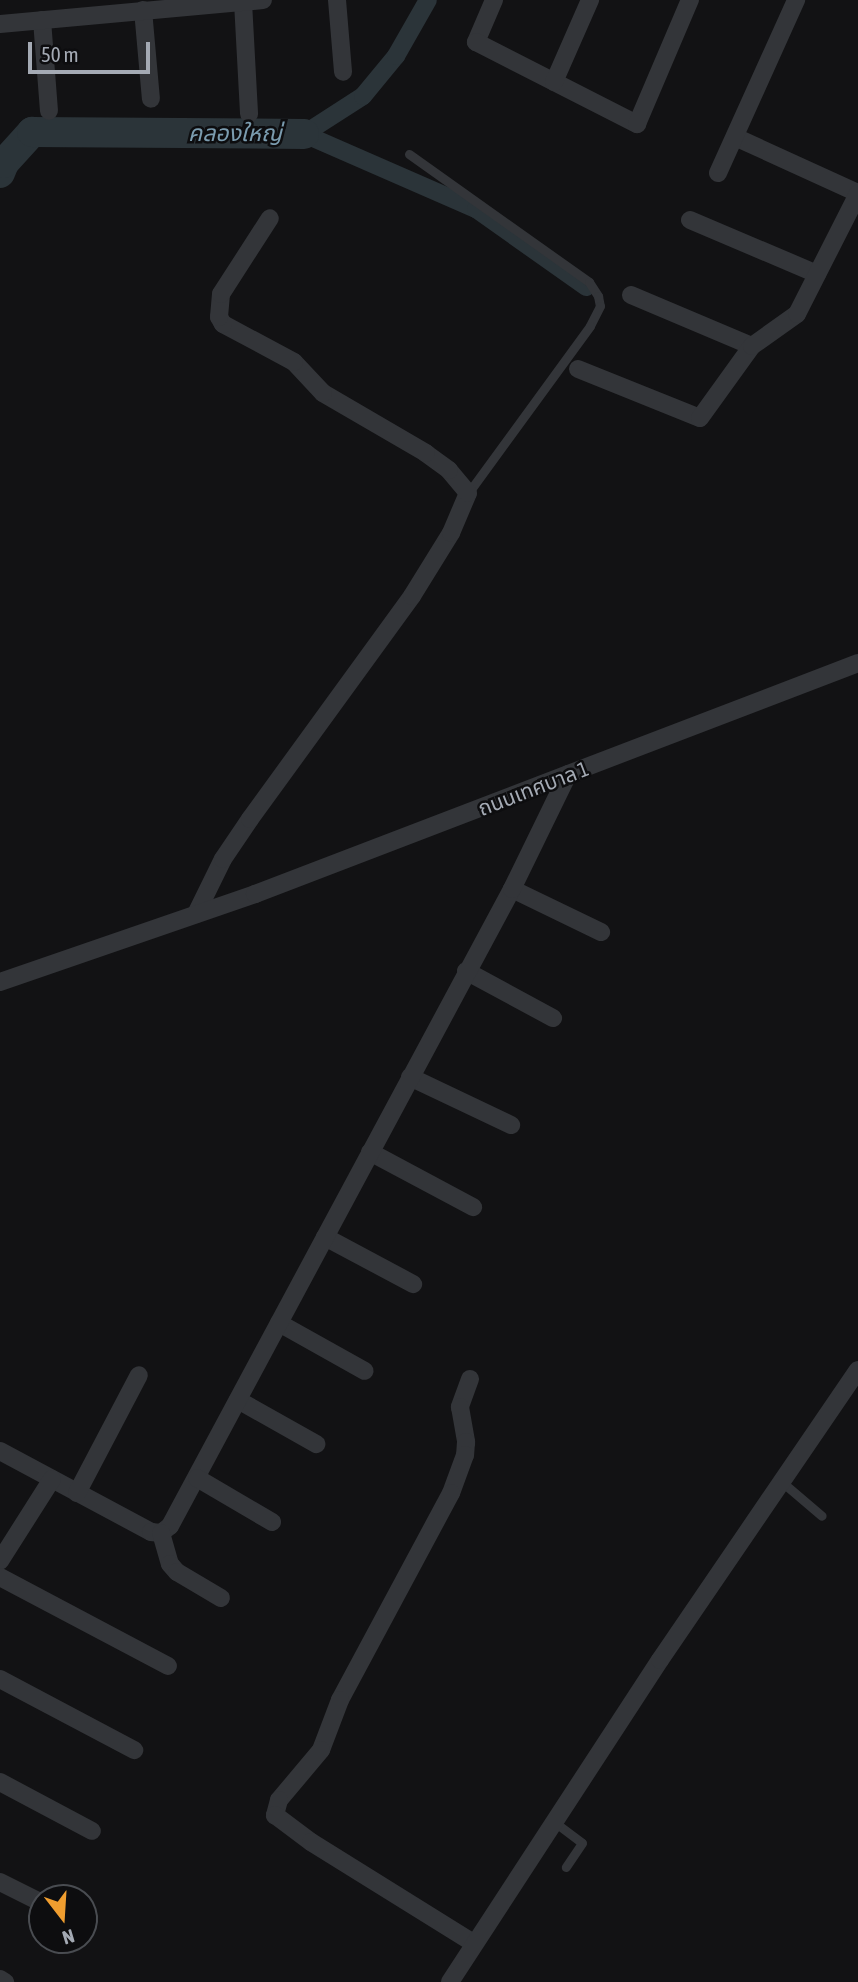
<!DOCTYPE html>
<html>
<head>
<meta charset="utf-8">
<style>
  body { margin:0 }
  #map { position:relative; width:858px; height:1982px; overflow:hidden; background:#121214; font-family:"Asap Condensed","Noto Sans Thai",sans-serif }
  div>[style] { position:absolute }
  .canal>* { height:18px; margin:-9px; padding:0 9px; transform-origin:9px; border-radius:9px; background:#2b3439 }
  .river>* { height:30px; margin:-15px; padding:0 15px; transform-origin:15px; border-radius:15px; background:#2b3439 }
  .service>* { height:9px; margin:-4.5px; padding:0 4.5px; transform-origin:4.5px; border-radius:4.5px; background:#333539 }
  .minor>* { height:18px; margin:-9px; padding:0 9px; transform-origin:9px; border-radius:9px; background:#333539 }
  span { translate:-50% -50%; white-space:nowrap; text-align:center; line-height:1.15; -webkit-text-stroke:5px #0d0d0f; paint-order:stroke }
  .street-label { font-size:21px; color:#a4aab4 }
  .water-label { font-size:23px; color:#7b9caf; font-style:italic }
  .north { position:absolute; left:28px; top:1884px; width:70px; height:70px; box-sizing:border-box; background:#0d0d0f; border:2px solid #494c51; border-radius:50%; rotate:163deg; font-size:19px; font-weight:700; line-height:28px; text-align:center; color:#a4aab4 }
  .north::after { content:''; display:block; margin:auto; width:24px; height:32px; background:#ef9d2f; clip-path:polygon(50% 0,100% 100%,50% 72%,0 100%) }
  .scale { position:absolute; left:28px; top:42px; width:122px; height:32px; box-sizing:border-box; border:4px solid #a4aab4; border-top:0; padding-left:9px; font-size:21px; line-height:24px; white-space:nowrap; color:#a4aab4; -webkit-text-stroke:5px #0d0d0f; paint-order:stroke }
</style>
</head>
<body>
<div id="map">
  <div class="canal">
    <i style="left:304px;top:134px;width:188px;rotate:23.6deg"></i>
    <i style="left:476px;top:209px;width:135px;rotate:35.3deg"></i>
    <i style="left:304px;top:134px;width:70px;rotate:-32.8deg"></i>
    <i style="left:363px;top:96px;width:52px;rotate:-50.5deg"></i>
    <i style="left:396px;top:56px;width:64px;rotate:-60.3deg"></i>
  </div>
  <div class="river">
    <i style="left:0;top:173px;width:11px;rotate:-68deg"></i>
    <i style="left:4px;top:163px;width:42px;rotate:-47.9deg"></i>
    <i style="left:32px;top:132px;width:272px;rotate:0.4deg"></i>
  </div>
  <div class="service">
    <i style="left:409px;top:154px;width:221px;rotate:35.4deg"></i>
    <i style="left:589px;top:282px;width:17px;rotate:57deg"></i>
    <i style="left:598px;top:296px;width:10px;rotate:79deg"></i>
    <i style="left:600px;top:306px;width:22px;rotate:117deg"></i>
    <i style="left:590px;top:326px;width:207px;rotate:126.1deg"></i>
    <i style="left:782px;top:1482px;width:52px;rotate:40.4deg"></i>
    <i style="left:553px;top:1821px;width:36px;rotate:37deg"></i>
    <i style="left:582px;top:1843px;width:29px;rotate:124deg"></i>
  </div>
  <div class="minor">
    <i style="left:337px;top:0;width:72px;rotate:85.2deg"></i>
    <i style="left:494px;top:0;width:46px;rotate:113.2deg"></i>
    <i style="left:476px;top:42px;width:181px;rotate:27deg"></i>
    <i style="left:637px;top:124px;width:135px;rotate:-66.9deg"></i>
    <i style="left:243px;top:2px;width:112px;rotate:86.9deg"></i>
    <i style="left:143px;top:10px;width:89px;rotate:84.9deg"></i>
    <i style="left:42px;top:20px;width:91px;rotate:85.6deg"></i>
    <i style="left:0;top:24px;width:264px;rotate:-5.2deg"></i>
    <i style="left:554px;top:82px;width:90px;rotate:-66.3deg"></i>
    <i style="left:735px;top:137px;width:135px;rotate:24.5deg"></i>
    <i style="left:718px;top:173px;width:190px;rotate:-65.7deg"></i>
    <i style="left:690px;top:220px;width:138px;rotate:23deg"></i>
    <i style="left:631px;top:295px;width:131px;rotate:22.9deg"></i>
    <i style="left:578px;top:369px;width:131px;rotate:21.9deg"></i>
    <i style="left:700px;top:418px;width:89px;rotate:-54.2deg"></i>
    <i style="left:752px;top:346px;width:55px;rotate:-35.4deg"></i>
    <i style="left:797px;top:314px;width:135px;rotate:-63.1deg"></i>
    <i style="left:512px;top:889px;width:99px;rotate:25.8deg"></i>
    <i style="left:196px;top:914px;width:61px;rotate:-63.9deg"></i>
    <i style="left:223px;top:859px;width:48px;rotate:-56deg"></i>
    <i style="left:250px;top:819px;width:276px;rotate:-54deg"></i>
    <i style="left:412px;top:596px;width:74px;rotate:-58.2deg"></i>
    <i style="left:451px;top:533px;width:43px;rotate:-67deg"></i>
    <i style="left:468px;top:493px;width:30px;rotate:-130deg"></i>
    <i style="left:449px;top:470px;width:29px;rotate:-144deg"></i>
    <i style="left:426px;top:453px;width:119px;rotate:-149.8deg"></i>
    <i style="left:323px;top:393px;width:42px;rotate:-133.1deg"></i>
    <i style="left:294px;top:362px;width:81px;rotate:-151.8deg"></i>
    <i style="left:223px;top:324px;width:8px;rotate:-120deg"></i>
    <i style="left:219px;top:317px;width:23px;rotate:-85deg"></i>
    <i style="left:221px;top:294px;width:90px;rotate:-57.2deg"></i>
    <i style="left:466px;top:971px;width:99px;rotate:28.4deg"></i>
    <i style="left:0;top:982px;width:270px;rotate:-19deg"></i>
    <i style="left:255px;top:894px;width:646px;rotate:-20.96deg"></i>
    <i style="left:410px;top:1077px;width:112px;rotate:25.4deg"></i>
    <i style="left:370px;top:1152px;width:117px;rotate:28.1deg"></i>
    <i style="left:325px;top:1237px;width:100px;rotate:28.1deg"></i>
    <i style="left:279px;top:1323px;width:98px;rotate:29.2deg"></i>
    <i style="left:470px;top:1379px;width:30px;rotate:110deg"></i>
    <i style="left:460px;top:1407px;width:36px;rotate:80deg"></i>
    <i style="left:466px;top:1442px;width:13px;rotate:94deg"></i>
    <i style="left:465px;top:1455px;width:40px;rotate:110.2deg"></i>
    <i style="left:451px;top:1493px;width:235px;rotate:118.2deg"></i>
    <i style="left:340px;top:1700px;width:53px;rotate:110.8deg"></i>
    <i style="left:321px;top:1750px;width:65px;rotate:130deg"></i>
    <i style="left:279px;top:1800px;width:16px;rotate:105deg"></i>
    <i style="left:275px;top:1815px;width:45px;rotate:36.9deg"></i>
    <i style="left:311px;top:1842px;width:191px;rotate:31.9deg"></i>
    <i style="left:238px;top:1400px;width:90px;rotate:29.4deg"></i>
    <i style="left:0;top:1451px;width:171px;rotate:28.2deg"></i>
    <i style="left:151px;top:1532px;width:10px;rotate:6deg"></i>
    <i style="left:161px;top:1533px;width:11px;rotate:-38deg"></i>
    <i style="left:170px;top:1526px;width:723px;rotate:-61.77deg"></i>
    <i style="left:512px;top:889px;width:128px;rotate:-64deg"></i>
    <i style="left:197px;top:1478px;width:87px;rotate:30.4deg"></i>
    <i style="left:77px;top:1493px;width:133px;rotate:-62.3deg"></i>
    <i style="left:161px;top:1533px;width:32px;rotate:74deg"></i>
    <i style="left:170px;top:1564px;width:11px;rotate:49deg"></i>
    <i style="left:177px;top:1572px;width:51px;rotate:30.6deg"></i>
    <i style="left:0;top:1561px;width:97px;rotate:-57.6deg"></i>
    <i style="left:0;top:1577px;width:190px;rotate:27.9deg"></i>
    <i style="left:0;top:1679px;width:152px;rotate:27.9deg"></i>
    <i style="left:0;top:1782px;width:104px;rotate:28deg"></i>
    <i style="left:0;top:1882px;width:47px;rotate:26.6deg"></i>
    <i style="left:0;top:1979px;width:6px;rotate:31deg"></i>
    <i style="left:450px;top:1982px;width:384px;rotate:-56.9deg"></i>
    <i style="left:660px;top:1660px;width:351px;rotate:-55.7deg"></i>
  </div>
  <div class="street-label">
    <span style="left:533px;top:788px;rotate:-21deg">ถนนเทศบาล 1</span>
  </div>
  <div class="water-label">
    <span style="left:235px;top:133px">คลองใหญ่</span>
  </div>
  <div class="north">N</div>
  <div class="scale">50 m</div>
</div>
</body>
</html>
